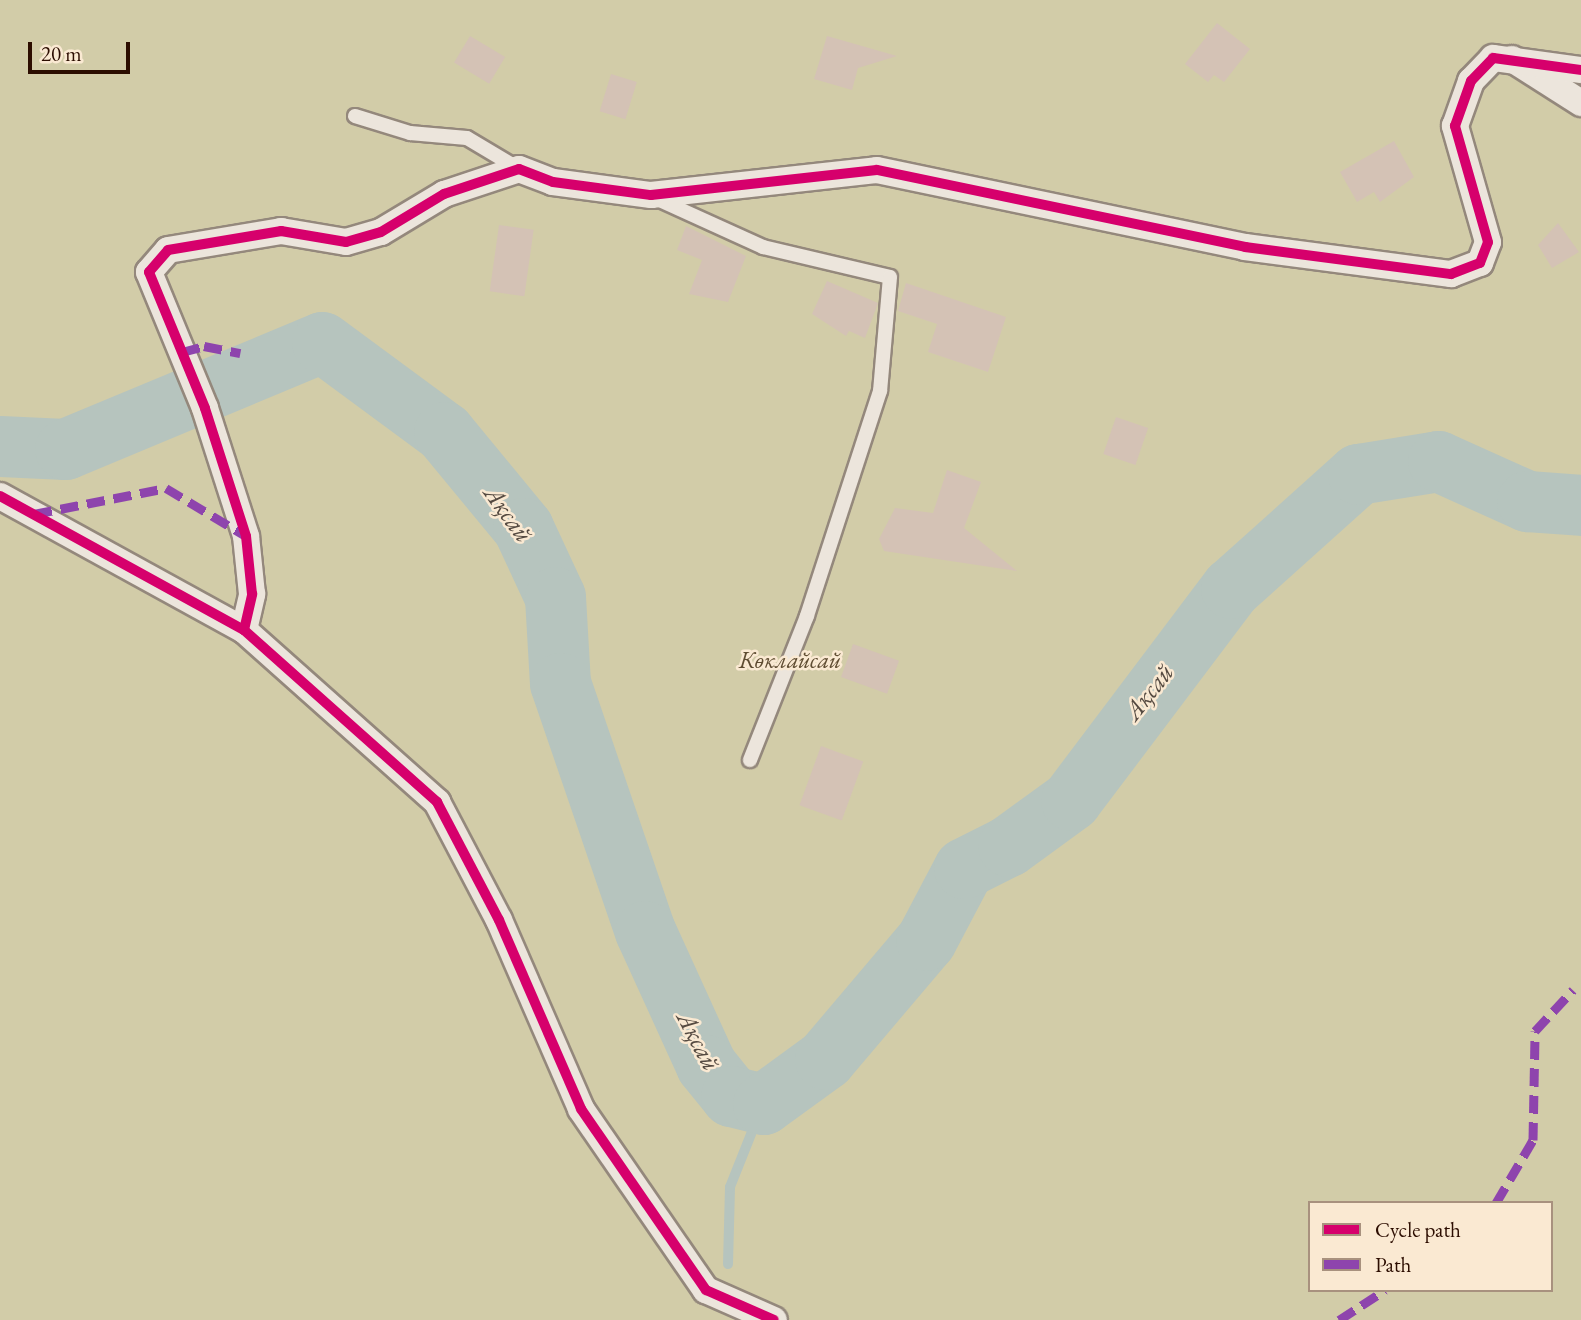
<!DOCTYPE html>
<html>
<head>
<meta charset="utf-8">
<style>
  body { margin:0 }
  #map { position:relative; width:1581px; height:1320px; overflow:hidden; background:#e9dbc8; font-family:"EB Garamond",serif }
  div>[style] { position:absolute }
  .green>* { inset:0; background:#d2cca8 }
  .stream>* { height:10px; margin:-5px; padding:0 5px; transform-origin:5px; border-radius:5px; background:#b6c4be }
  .river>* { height:61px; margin:-30.5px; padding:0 30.5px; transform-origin:30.5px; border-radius:30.5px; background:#b6c4be }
  .building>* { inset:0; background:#d4c2b5; transform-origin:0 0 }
  .roads { filter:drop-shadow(2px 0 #94887c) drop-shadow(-2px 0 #94887c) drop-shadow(0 2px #94887c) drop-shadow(0 -2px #94887c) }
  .lane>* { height:14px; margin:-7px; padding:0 7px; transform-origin:7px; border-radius:7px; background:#ece5dc }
  .street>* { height:26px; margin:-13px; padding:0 13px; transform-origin:13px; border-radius:13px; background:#ece5dc }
  .quiet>* { height:9px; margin-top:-4.5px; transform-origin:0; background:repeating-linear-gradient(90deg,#8e44ad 0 18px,transparent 0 27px) }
  .cycleway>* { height:10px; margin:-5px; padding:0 5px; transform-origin:5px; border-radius:5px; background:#d6006c }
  span { translate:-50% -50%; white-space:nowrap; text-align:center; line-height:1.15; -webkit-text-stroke:5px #fae9d2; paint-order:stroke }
  .park-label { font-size:24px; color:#5f4c31; font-style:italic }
  .water-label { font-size:26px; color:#554a41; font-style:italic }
  .legend { position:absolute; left:1308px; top:1201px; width:245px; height:91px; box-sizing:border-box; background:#fae9d2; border:2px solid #a8917e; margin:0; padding:9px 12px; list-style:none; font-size:21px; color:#2c0d00 }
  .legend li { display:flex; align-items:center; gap:14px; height:35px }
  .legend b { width:35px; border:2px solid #a8917e }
  .scale { position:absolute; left:28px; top:42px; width:102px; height:32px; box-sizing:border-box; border:4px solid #2c0d00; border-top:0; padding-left:9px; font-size:21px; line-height:24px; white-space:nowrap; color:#2c0d00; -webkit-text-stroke:5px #fae9d2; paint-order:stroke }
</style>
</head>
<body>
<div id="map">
  <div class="green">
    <i style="clip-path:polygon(evenodd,0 0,1581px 0,1581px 1320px,0 1320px,0 0,1310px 1203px,1551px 1203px,1551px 1290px,1310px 1290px,1310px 1203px)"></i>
  </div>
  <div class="stream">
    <i style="left:728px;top:1264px;width:77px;rotate:-88.5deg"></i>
    <i style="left:730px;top:1187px;width:89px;rotate:-68.3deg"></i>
  </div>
  <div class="river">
    <i style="left:0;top:446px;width:65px;rotate:2.6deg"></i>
    <i style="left:65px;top:449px;width:278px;rotate:-22.6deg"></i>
    <i style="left:322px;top:342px;width:152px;rotate:36.4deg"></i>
    <i style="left:444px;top:432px;width:124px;rotate:50.5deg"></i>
    <i style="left:523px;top:528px;width:76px;rotate:65.1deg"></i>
    <i style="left:555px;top:597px;width:86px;rotate:86.7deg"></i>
    <i style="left:560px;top:683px;width:262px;rotate:71.1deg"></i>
    <i style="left:645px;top:931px;width:147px;rotate:65.5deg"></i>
    <i style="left:706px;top:1065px;width:40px;rotate:51deg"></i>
    <i style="left:731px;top:1096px;width:33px;rotate:14deg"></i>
    <i style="left:763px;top:1104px;width:77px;rotate:-36deg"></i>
    <i style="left:825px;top:1059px;width:156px;rotate:-49.7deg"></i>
    <i style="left:926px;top:940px;width:81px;rotate:-62.2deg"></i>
    <i style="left:964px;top:868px;width:49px;rotate:-26.6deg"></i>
    <i style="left:1008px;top:846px;width:78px;rotate:-36.1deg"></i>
    <i style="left:1071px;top:800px;width:266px;rotate:-53deg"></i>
    <i style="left:1231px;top:588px;width:171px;rotate:-41.9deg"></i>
    <i style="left:1358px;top:474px;width:81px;rotate:-9.2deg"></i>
    <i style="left:1438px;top:461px;width:98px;rotate:24.2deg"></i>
    <i style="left:1527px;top:501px;width:54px;rotate:4.2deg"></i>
  </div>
  <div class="building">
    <i style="clip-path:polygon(1217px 23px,1250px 49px,1224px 82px,1214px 75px,1208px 82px,1185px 64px)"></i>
    <i style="left:470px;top:36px;width:41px;height:31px;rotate:31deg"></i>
    <i style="clip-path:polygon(827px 36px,897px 56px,858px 68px,852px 90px,814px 79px)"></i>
    <i style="left:611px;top:74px;width:27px;height:39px;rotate:17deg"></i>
    <i style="clip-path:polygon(1394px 141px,1414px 177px,1380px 202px,1374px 192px,1357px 202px,1340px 172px)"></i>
    <i style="clip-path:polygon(1558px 223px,1579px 252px,1552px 268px,1538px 245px)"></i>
    <i style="left:499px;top:225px;width:35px;height:67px;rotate:8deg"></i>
    <i style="clip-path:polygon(686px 226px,746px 256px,728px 302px,689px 294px,702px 260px,677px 250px)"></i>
    <i style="clip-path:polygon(827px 281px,878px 303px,865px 338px,849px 331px,846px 336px,812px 314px)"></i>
    <i style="clip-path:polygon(906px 283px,1006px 317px,988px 372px,928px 352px,937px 324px,898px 311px)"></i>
    <i style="left:1116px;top:417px;width:34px;height:39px;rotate:19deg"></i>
    <i style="clip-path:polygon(947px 470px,981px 482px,964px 528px,1017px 571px,884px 551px,879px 539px,895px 508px,933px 513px)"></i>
    <i style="left:853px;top:644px;width:49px;height:35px;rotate:20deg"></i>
    <i style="left:821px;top:746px;width:45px;height:63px;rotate:20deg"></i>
  </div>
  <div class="roads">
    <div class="lane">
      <i style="left:355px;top:116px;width:58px;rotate:17.2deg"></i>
      <i style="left:410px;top:133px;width:57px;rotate:5deg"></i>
      <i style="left:467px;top:138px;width:61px;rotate:30.8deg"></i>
      <i style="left:655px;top:198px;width:119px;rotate:24.4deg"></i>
      <i style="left:763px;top:247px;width:130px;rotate:13.3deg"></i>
      <i style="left:890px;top:277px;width:114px;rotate:95deg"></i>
      <i style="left:880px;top:391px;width:237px;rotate:108deg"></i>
      <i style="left:807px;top:616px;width:155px;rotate:111.6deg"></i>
    </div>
    <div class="street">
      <i style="left:1512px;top:59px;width:82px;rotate:32.5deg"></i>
      <i style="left:0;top:496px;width:278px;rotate:28.8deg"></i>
      <i style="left:244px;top:630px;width:259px;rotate:41.7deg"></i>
      <i style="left:437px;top:802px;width:133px;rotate:62.3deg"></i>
      <i style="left:499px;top:920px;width:206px;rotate:66.5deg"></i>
      <i style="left:581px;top:1109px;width:220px;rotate:55.4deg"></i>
      <i style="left:706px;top:1290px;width:74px;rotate:23.8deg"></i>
      <i style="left:244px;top:630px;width:37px;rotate:-77deg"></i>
      <i style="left:252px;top:594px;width:58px;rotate:-95.9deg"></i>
      <i style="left:246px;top:536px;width:134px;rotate:-107.8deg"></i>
      <i style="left:205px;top:408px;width:147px;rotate:-112.4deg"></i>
      <i style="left:149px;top:272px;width:29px;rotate:-49deg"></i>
      <i style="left:168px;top:250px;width:115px;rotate:-9.5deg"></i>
      <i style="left:281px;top:231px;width:66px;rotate:9.6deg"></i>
      <i style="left:346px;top:242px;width:36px;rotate:-16deg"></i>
      <i style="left:381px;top:232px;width:74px;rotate:-31.1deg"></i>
      <i style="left:444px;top:194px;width:79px;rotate:-18.4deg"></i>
      <i style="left:519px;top:169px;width:36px;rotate:21deg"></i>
      <i style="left:553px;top:182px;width:99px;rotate:7.6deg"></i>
      <i style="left:651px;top:195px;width:227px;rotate:-6.3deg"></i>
      <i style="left:877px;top:170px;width:376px;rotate:11.8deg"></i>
      <i style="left:1245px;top:247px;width:208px;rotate:7.5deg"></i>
      <i style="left:1451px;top:274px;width:31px;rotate:-21deg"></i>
      <i style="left:1480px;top:263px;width:22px;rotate:-69deg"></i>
      <i style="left:1488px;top:242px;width:121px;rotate:-105.9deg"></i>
      <i style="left:1455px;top:126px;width:48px;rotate:-70.4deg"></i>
      <i style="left:1471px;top:81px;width:32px;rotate:-46deg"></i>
      <i style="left:1493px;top:58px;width:89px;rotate:7.8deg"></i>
    </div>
  </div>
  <div class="quiet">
    <i style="left:182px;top:352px;width:23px;rotate:-15deg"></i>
    <i style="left:204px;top:346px;width:37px;rotate:11deg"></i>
    <i style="left:34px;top:514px;width:135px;rotate:-11.1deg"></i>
    <i style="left:166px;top:488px;width:93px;rotate:31deg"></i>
    <i style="left:1496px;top:1203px;width:73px;rotate:-59.6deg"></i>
    <i style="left:1533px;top:1140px;width:109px;rotate:-88.9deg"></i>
    <i style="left:1535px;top:1031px;width:56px;rotate:-47.2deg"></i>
    <i style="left:1339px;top:1320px;width:55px;rotate:-33.1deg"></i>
  </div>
  <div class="cycleway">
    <i style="left:0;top:496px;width:278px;rotate:28.8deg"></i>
    <i style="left:244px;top:630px;width:259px;rotate:41.7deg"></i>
    <i style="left:437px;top:802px;width:133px;rotate:62.3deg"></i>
    <i style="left:499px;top:920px;width:206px;rotate:66.5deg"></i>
    <i style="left:581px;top:1109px;width:220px;rotate:55.4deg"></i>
    <i style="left:706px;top:1290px;width:74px;rotate:23.8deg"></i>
    <i style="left:244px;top:630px;width:37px;rotate:-77deg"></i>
    <i style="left:252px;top:594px;width:58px;rotate:-95.9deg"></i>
    <i style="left:246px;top:536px;width:134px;rotate:-107.8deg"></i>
    <i style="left:205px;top:408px;width:147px;rotate:-112.4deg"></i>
    <i style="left:149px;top:272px;width:29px;rotate:-49deg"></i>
    <i style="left:168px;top:250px;width:115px;rotate:-9.5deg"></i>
    <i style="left:281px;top:231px;width:66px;rotate:9.6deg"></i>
    <i style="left:346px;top:242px;width:36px;rotate:-16deg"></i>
    <i style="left:381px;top:232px;width:74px;rotate:-31.1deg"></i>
    <i style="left:444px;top:194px;width:79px;rotate:-18.4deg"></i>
    <i style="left:519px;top:169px;width:36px;rotate:21deg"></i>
    <i style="left:553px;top:182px;width:99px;rotate:7.6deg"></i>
    <i style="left:651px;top:195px;width:227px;rotate:-6.3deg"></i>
    <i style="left:877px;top:170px;width:376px;rotate:11.8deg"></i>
    <i style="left:1245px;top:247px;width:208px;rotate:7.5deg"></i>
    <i style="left:1451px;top:274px;width:31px;rotate:-21deg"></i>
    <i style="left:1480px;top:263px;width:22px;rotate:-69deg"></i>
    <i style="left:1488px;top:242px;width:121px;rotate:-105.9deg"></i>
    <i style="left:1455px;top:126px;width:48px;rotate:-70.4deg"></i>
    <i style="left:1471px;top:81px;width:32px;rotate:-46deg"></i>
    <i style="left:1493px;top:58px;width:89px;rotate:7.8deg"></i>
  </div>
  <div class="park-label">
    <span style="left:790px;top:660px">Көклайсай</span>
  </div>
  <div class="water-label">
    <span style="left:508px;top:514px;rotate:54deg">Ақсай</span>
    <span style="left:1149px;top:692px;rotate:-52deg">Ақсай</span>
    <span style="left:698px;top:1041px;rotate:62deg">Ақсай</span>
  </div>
  <ul class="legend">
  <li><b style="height:9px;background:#d6006c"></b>Cycle path</li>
  <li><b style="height:9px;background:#8e44ad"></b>Path</li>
  </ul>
  <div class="scale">20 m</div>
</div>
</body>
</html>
